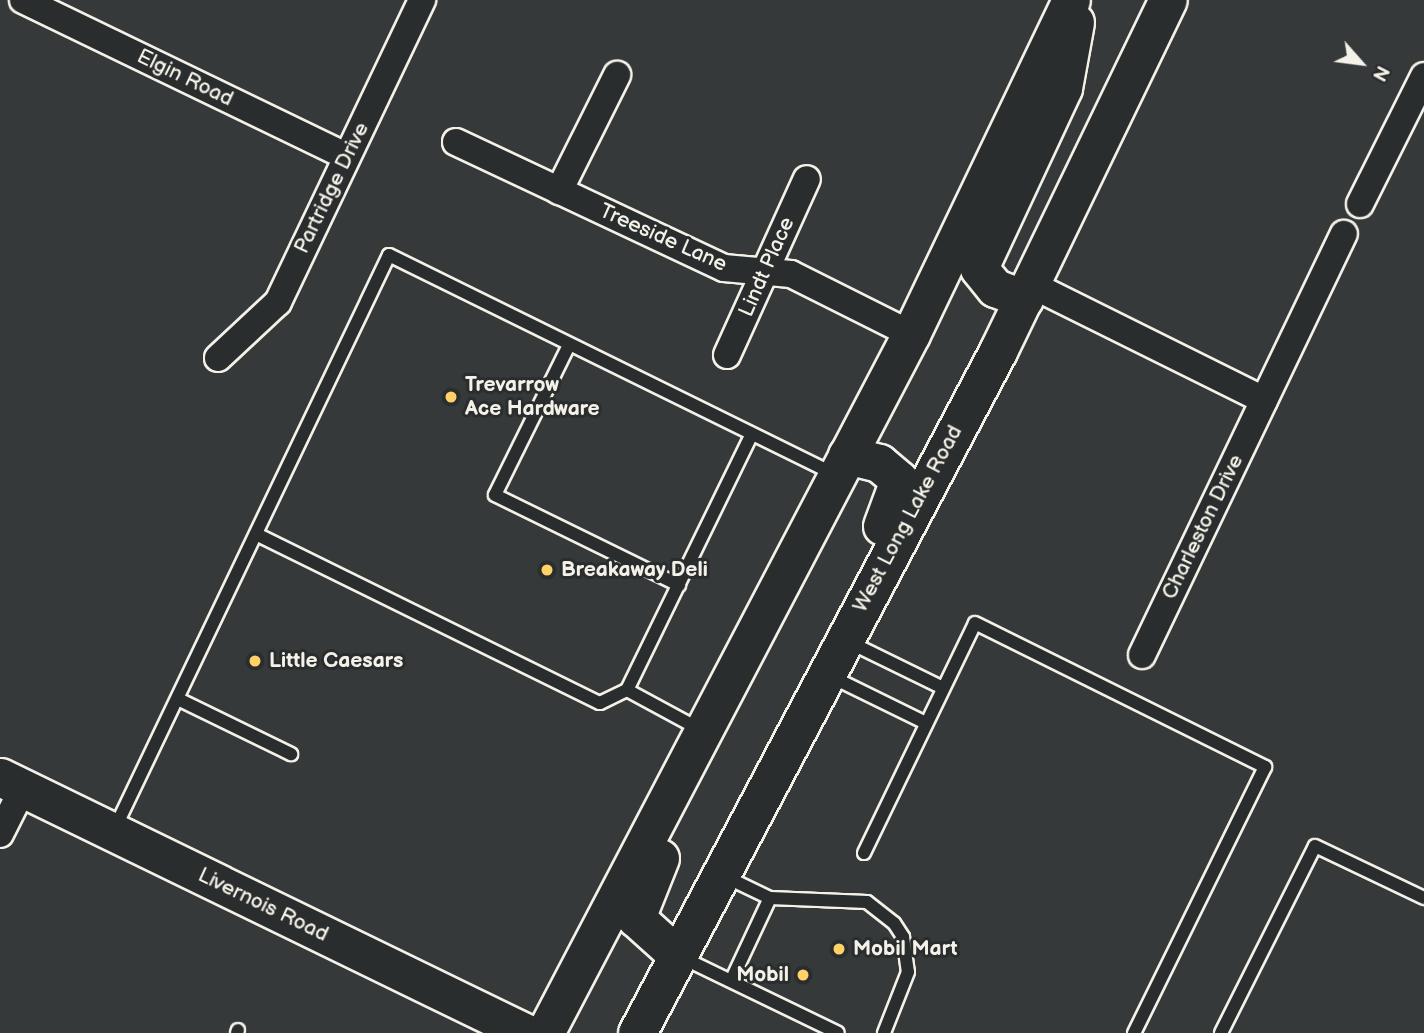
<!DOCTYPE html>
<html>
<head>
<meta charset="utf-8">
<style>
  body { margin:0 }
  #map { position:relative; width:1424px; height:1033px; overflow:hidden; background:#363939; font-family:"Balsamiq Sans",sans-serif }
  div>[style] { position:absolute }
  .roads { filter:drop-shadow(2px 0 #f4f1e8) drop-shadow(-2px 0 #f4f1e8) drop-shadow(0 2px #f4f1e8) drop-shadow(0 -2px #f4f1e8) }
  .lane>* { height:12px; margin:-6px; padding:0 6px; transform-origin:6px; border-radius:6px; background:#2a2d2e }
  .street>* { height:26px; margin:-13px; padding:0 13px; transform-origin:13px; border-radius:13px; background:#2a2d2e }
  .secondary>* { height:37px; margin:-18.5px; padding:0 18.5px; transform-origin:18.5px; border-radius:18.5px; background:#2a2d2e }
  .dots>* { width:19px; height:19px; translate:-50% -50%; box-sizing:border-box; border:4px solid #2a2d2e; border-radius:50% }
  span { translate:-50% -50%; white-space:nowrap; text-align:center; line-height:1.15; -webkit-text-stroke:6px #2a2d2e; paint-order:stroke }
  .street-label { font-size:21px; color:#f4f1e8 }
  .poi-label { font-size:21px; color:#f4f1e8; font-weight:700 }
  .left { translate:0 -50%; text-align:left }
  .right { translate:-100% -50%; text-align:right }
  .north { position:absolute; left:1326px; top:28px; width:70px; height:70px; -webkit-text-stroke:5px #2a2d2e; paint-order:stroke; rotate:118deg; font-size:19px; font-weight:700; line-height:28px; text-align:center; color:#f4f1e8 }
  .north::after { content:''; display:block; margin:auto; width:24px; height:32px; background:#f4f1e8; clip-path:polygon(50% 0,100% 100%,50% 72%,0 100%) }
</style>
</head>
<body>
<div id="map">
  <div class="roads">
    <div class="lane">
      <i style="left:569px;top:345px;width:167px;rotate:116.3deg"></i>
      <i style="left:495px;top:495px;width:205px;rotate:26.1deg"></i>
      <i style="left:256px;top:534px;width:383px;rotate:26.2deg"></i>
      <i style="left:600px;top:703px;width:30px;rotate:-26deg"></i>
      <i style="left:627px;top:690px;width:84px;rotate:28.4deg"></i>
      <i style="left:849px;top:642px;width:105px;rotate:26.1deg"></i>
      <i style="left:830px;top:676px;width:107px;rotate:26.1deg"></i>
      <i style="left:627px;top:690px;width:283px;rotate:-64deg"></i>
      <i style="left:178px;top:699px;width:126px;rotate:26deg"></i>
      <i style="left:115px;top:828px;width:635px;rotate:-64.44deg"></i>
      <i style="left:389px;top:255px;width:498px;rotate:26.2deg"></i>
      <i style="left:864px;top:853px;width:255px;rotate:-64.2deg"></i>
      <i style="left:975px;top:623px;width:324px;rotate:26.4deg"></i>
      <i style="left:1265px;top:767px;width:297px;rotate:116.2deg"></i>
      <i style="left:724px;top:876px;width:51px;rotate:25.6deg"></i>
      <i style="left:770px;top:898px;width:97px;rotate:2.4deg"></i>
      <i style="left:867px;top:902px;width:34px;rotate:38deg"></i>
      <i style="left:894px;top:923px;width:17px;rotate:57deg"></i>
      <i style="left:903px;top:937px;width:35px;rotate:82deg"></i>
      <i style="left:908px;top:972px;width:66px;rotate:111.5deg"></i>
      <i style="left:681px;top:957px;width:174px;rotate:25.8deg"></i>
      <i style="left:732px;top:979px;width:89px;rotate:-64.9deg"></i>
      <i style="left:237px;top:1033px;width:3px;rotate:-72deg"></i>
      <i style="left:1221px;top:1033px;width:209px;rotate:-63.3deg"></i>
      <i style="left:1315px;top:846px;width:121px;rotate:25.5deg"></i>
    </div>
    <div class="street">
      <i style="left:23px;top:0;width:359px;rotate:25.8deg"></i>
      <i style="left:456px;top:142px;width:296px;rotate:25.2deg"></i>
      <i style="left:724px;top:268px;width:67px;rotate:5.1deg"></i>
      <i style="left:791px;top:274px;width:134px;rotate:26.6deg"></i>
      <i style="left:559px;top:191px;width:130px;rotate:-63.4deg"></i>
      <i style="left:1360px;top:204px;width:143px;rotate:-63.4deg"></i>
      <i style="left:1032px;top:285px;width:259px;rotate:26.4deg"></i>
      <i style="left:727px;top:355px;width:193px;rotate:-65.6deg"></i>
      <i style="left:218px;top:358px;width:82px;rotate:-43deg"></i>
      <i style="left:278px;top:302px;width:335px;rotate:-64.5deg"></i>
      <i style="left:1142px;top:655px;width:467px;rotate:-64.4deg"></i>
      <i style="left:0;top:834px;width:51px;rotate:-63.4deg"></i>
    </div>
    <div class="secondary">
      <i style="left:1024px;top:299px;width:31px;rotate:-159deg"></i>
      <i style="left:995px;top:288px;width:26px;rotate:-129deg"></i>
      <i style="left:979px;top:268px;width:199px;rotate:-65deg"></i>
      <i style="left:1063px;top:88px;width:67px;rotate:-79.7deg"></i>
      <i style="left:847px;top:455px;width:33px;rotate:14deg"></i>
      <i style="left:879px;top:463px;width:26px;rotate:40deg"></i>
      <i style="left:899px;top:480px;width:49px;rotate:110.3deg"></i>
      <i style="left:0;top:777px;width:585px;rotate:25.95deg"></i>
      <i style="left:660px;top:858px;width:65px;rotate:111.8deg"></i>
      <i style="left:636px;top:918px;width:55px;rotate:42.1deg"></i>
      <i style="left:545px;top:1033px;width:789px;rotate:-62.36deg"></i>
      <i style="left:911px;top:334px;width:370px;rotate:-64.4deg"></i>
      <i style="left:637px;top:1033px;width:772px;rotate:-62.11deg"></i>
      <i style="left:998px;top:351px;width:390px;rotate:-64.2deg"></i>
    </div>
  </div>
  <div class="dots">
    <i style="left:451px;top:397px;background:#ffd166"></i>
    <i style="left:547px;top:570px;background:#ffd166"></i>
    <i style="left:255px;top:661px;background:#ffd166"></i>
    <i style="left:839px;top:949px;background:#ffd166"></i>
    <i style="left:803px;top:975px;background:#ffd166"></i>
  </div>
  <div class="street-label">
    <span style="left:185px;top:78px;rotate:26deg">Elgin Road</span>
    <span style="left:332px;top:188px;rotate:-64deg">Partridge Drive</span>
    <span style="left:663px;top:238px;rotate:24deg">Treeside Lane</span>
    <span style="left:767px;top:267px;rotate:-66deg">Lindt Place</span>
    <span style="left:908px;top:519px;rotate:-62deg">West Long Lake Road</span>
    <span style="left:1203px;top:527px;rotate:-64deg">Charleston Drive</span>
    <span style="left:263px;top:905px;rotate:26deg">Livernois Road</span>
  </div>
  <div class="poi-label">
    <span class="left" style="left:465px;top:397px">Trevarrow<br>Ace Hardware</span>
    <span class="left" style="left:561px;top:570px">Breakaway Deli</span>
    <span class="left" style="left:269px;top:661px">Little Caesars</span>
    <span class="left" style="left:853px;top:949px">Mobil Mart</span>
    <span class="right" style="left:789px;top:975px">Mobil</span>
  </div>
  <div class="north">N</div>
</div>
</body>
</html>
